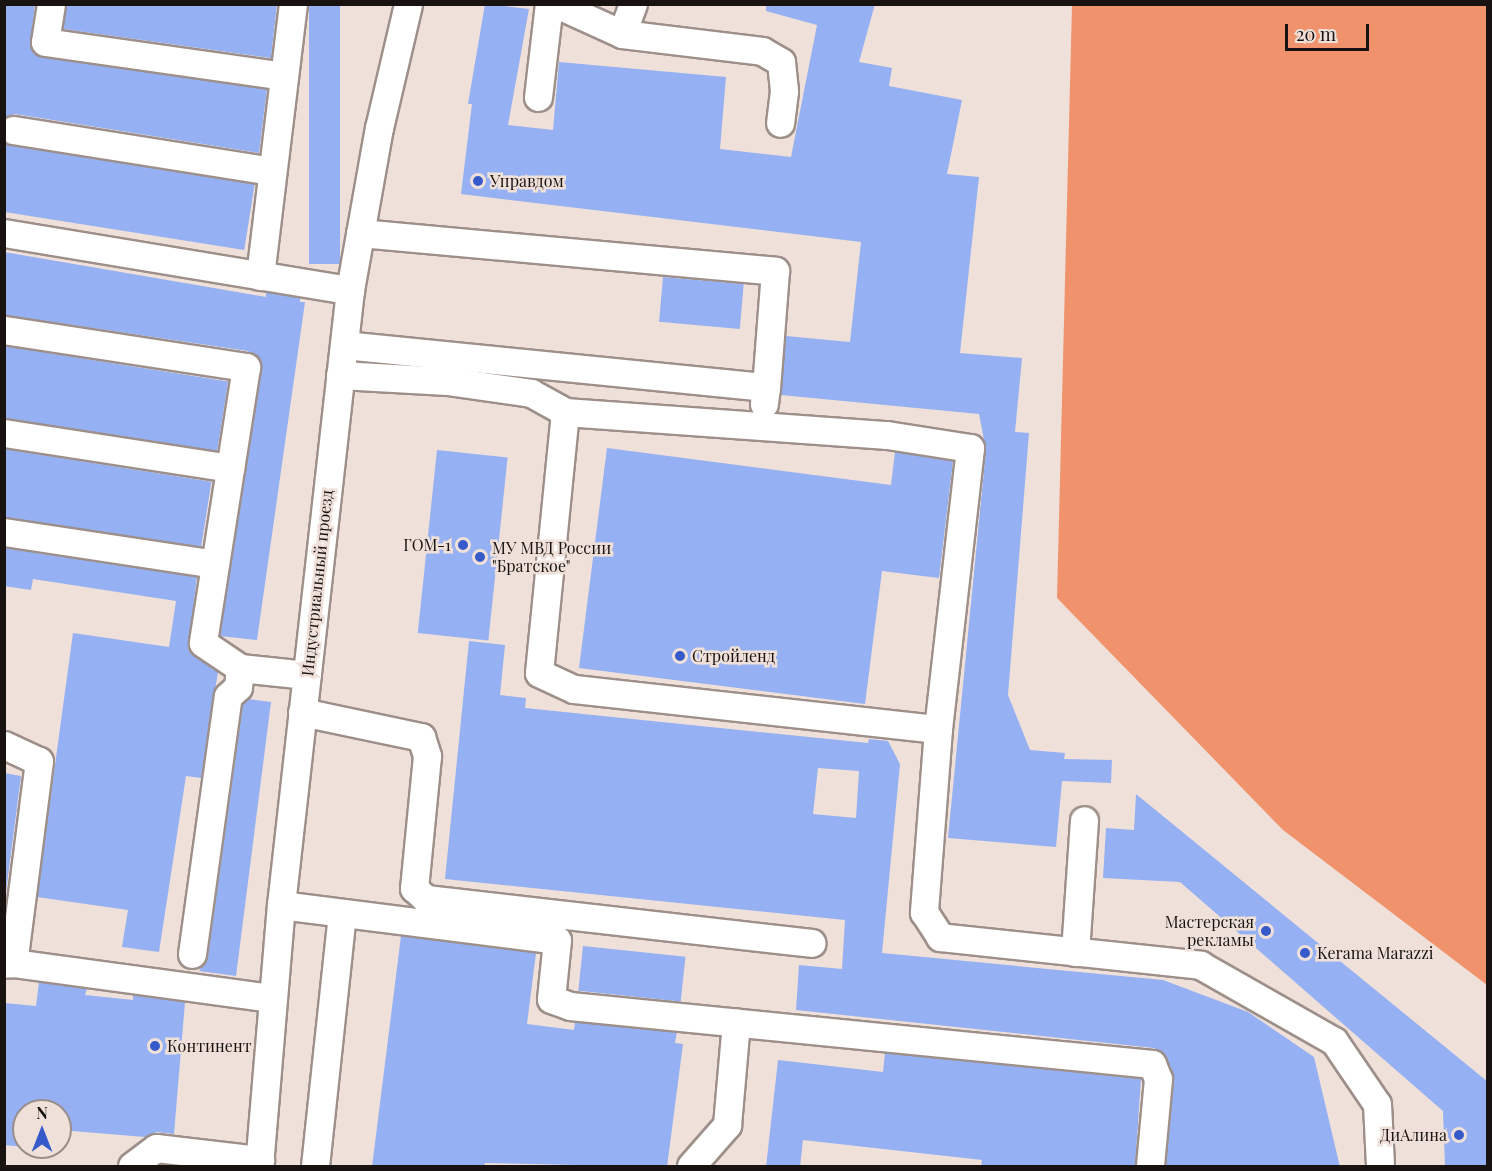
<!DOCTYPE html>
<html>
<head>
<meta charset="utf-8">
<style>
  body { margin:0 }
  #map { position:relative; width:1492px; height:1171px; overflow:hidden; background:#efe0d9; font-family:"Playfair Display",serif }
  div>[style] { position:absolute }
  .forest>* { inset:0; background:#f0926b }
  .building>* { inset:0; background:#95b0f3; transform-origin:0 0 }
  .roads { filter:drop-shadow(2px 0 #9d8f89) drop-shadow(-2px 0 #9d8f89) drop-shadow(0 2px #9d8f89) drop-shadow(0 -2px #9d8f89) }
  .minor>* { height:27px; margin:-13.5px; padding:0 13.5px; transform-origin:13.5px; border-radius:13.5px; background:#fff }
  .dots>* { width:16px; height:16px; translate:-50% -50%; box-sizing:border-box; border:3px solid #efe0d9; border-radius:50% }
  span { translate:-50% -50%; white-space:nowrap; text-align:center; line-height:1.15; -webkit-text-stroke:5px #efe0d9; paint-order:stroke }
  .poi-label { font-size:16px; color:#181311 }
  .left { translate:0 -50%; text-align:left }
  .right { translate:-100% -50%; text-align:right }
  .street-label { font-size:16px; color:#181311 }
  .frame { position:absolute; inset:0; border:6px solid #181311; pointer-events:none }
  .north { position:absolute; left:12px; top:1099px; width:60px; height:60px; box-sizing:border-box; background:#efe0d9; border:2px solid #998e89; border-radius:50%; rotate:0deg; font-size:16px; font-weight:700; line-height:24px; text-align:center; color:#181311 }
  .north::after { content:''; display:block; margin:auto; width:21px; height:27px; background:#375acb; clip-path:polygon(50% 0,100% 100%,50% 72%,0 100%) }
  .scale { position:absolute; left:1285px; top:24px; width:84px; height:27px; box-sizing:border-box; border:3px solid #181311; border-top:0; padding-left:8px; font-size:18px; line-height:21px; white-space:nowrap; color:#181311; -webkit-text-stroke:4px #efe0d9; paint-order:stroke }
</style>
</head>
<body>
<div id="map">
  <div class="forest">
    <i style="clip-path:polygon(1072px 5px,1487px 5px,1487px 985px,1283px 830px,1057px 598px)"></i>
  </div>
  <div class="building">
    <i style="clip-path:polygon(4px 4px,35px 4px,30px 47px,42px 57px,267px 89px,259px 153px,15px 114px,4px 117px)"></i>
    <i style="clip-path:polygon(66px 4px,277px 4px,271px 58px,63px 29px)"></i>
    <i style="left:309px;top:4px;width:31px;height:260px"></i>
    <i style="clip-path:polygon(485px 4px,529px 9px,508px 125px,553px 130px,559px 62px,726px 77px,720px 149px,791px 157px,817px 25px,766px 11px,766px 4px,875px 4px,859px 62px,892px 68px,889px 86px,962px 100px,947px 174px,979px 177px,960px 353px,1022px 358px,1015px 432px,1029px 433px,1008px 695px,1030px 750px,1065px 753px,1064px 759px,1112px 760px,1111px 783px,1062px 781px,1056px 847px,948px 838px,986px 450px,979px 414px,781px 395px,786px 336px,850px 342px,861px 242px,461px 194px,472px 104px,468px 104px)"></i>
    <i style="left:4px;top:143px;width:254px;height:68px;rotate:9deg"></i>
    <i style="clip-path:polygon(4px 252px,266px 297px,266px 292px,300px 298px,300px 302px,305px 302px,257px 640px,220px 636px,260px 361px,248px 351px,4px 315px)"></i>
    <i style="left:663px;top:277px;width:81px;height:45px;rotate:5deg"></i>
    <i style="left:4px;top:346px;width:227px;height:72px;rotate:9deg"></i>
    <i style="clip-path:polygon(607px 448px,891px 485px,895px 452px,953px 461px,939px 578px,882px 571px,865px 704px,579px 668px)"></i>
    <i style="left:4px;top:449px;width:210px;height:68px;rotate:9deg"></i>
    <i style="left:437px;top:450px;width:71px;height:184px;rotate:6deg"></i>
    <i style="clip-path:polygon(4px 548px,197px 577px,188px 649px,218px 672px,201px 778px,186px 776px,159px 952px,122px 947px,128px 910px,37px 897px,73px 633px,169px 647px,176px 601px,33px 579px,31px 590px,4px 586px)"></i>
    <i style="clip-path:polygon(evenodd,469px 641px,505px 645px,500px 695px,526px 698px,525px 708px,868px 743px,869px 739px,888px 741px,900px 764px,882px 953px,1163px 980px,1248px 1012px,1314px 1057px,1340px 1167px,1166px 1167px,1174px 1080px,1166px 1058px,1154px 1048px,796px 1010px,799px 965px,842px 969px,845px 920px,445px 879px,469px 641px,818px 768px,859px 771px,856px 818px,813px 814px,818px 768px)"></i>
    <i style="clip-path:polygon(248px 699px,271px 702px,236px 976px,199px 971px,208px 956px,243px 704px)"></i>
    <i style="clip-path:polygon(4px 773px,21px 776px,6px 892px,4px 892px)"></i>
    <i style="clip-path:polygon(1136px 794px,1488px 1082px,1488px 1167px,1445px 1167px,1443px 1111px,1180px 882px,1103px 878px,1106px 828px,1134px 830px)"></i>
    <i style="clip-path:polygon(401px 936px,536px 953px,527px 1024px,574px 1030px,575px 1022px,677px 1032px,675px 1043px,683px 1044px,667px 1167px,485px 1163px,484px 1167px,372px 1167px)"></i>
    <i style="left:583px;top:946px;width:103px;height:45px;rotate:6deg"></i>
    <i style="clip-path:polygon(39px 982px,87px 989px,85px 995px,133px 1000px,133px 995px,185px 1002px,174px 1134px,157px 1132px,145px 1137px,60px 1130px,60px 1111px,24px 1111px,24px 1147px,4px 1145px,4px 1003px,36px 1006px)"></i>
    <i style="clip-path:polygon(885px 1053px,1141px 1079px,1135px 1167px,981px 1167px,982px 1160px,803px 1140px,800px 1167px,766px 1167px,778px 1060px,883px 1072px)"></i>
  </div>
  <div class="roads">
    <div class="minor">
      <i style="left:51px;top:4px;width:38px;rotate:99deg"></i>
      <i style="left:45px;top:42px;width:241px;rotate:8.1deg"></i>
      <i style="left:556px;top:4px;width:72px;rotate:24.4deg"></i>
      <i style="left:622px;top:34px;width:141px;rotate:6.9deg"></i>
      <i style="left:762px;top:51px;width:22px;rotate:30deg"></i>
      <i style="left:781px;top:62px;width:29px;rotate:84deg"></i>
      <i style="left:784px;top:91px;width:32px;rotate:97deg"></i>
      <i style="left:622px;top:34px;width:32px;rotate:-70deg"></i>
      <i style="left:538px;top:97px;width:94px;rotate:-83.3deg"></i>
      <i style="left:13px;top:130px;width:262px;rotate:9deg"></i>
      <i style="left:4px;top:233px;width:351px;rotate:9.4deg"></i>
      <i style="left:360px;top:233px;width:417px;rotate:5.2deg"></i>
      <i style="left:775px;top:271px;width:116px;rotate:94.4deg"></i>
      <i style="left:260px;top:276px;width:274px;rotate:-83.1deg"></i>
      <i style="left:4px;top:330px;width:245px;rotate:8.7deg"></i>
      <i style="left:246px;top:367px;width:279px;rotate:98.9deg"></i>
      <i style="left:203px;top:643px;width:45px;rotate:34deg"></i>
      <i style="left:240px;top:668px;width:67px;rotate:6deg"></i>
      <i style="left:344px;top:345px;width:424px;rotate:5.7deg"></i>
      <i style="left:766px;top:387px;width:17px;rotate:97deg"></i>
      <i style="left:340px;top:375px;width:107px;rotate:3.2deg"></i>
      <i style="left:447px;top:381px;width:85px;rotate:8.1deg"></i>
      <i style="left:531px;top:393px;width:39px;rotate:29deg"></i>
      <i style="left:565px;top:412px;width:262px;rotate:95.7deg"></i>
      <i style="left:539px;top:673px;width:38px;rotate:25deg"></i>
      <i style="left:574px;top:689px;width:366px;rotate:6.3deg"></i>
      <i style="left:565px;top:412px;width:323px;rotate:4.1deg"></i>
      <i style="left:887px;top:435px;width:84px;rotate:8.9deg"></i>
      <i style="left:970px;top:448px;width:283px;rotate:96.5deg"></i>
      <i style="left:938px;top:729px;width:184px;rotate:94.4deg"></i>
      <i style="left:924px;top:912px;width:30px;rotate:57deg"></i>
      <i style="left:940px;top:937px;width:262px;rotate:6.1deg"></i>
      <i style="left:1200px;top:965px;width:154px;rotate:29.6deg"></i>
      <i style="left:1334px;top:1041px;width:76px;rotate:55.7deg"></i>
      <i style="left:1377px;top:1104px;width:62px;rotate:87.2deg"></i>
      <i style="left:4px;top:433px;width:229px;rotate:8.8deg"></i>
      <i style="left:4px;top:532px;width:213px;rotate:8.6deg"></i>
      <i style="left:302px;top:712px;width:122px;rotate:11.9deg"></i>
      <i style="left:421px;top:737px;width:20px;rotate:72deg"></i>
      <i style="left:427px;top:756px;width:133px;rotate:95.6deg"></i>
      <i style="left:414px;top:888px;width:16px;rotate:43deg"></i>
      <i style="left:426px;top:899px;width:388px;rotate:6.5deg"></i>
      <i style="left:4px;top:745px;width:38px;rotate:25deg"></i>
      <i style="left:39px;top:761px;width:204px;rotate:97.3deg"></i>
      <i style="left:13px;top:963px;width:9px;rotate:174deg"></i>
      <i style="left:281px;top:905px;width:278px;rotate:7.2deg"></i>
      <i style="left:557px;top:940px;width:59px;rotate:95.8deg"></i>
      <i style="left:551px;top:999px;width:20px;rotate:20deg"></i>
      <i style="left:570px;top:1006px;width:585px;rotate:5.69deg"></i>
      <i style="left:1152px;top:1064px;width:16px;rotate:68deg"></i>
      <i style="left:1158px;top:1079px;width:87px;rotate:95.3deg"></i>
      <i style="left:1075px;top:952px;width:132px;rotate:-86.1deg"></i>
      <i style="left:192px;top:954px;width:260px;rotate:-82.1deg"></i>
      <i style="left:228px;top:696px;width:13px;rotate:-42deg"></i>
      <i style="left:238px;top:687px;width:19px;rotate:-84deg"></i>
      <i style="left:13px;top:963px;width:261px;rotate:7.7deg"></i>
      <i style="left:132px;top:1166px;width:30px;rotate:-37deg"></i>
      <i style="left:156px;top:1148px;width:105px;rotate:6.6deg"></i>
      <i style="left:259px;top:1166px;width:262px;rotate:-85.2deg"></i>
      <i style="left:281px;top:905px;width:619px;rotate:-83.6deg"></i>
      <i style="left:350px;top:290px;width:165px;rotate:-79.9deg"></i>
      <i style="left:379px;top:128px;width:127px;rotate:-76.8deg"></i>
      <i style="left:315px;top:1166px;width:253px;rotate:-83.9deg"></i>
      <i style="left:691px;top:1166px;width:55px;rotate:-48.7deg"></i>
      <i style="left:727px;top:1125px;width:103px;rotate:-85deg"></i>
    </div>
  </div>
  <div class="dots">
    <i style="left:478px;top:181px;background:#375acb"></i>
    <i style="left:463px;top:545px;background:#375acb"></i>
    <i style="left:480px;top:557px;background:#375acb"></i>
    <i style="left:680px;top:656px;background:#375acb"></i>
    <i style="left:1266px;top:931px;background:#375acb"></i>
    <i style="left:1305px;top:953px;background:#375acb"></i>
    <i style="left:155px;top:1046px;background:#375acb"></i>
    <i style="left:1459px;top:1135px;background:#375acb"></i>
  </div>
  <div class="poi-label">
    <span class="left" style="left:490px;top:181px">Управдом</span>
    <span class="right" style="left:451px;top:545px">ГОМ-1</span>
    <span class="left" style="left:492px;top:557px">МУ МВД России<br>"Братское"</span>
    <span class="left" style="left:692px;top:656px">Стройленд</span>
    <span class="right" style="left:1254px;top:931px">Мастерская<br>рекламы</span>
    <span class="left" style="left:1317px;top:953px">Kerama Marazzi</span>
    <span class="left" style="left:167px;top:1046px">Континент</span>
    <span class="right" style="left:1447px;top:1135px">ДиАлина</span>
  </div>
  <div class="street-label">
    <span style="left:317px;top:583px;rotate:-84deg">Индустриальный проезд</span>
  </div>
  <div class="frame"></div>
  <div class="north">N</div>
  <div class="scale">20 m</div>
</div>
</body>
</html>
